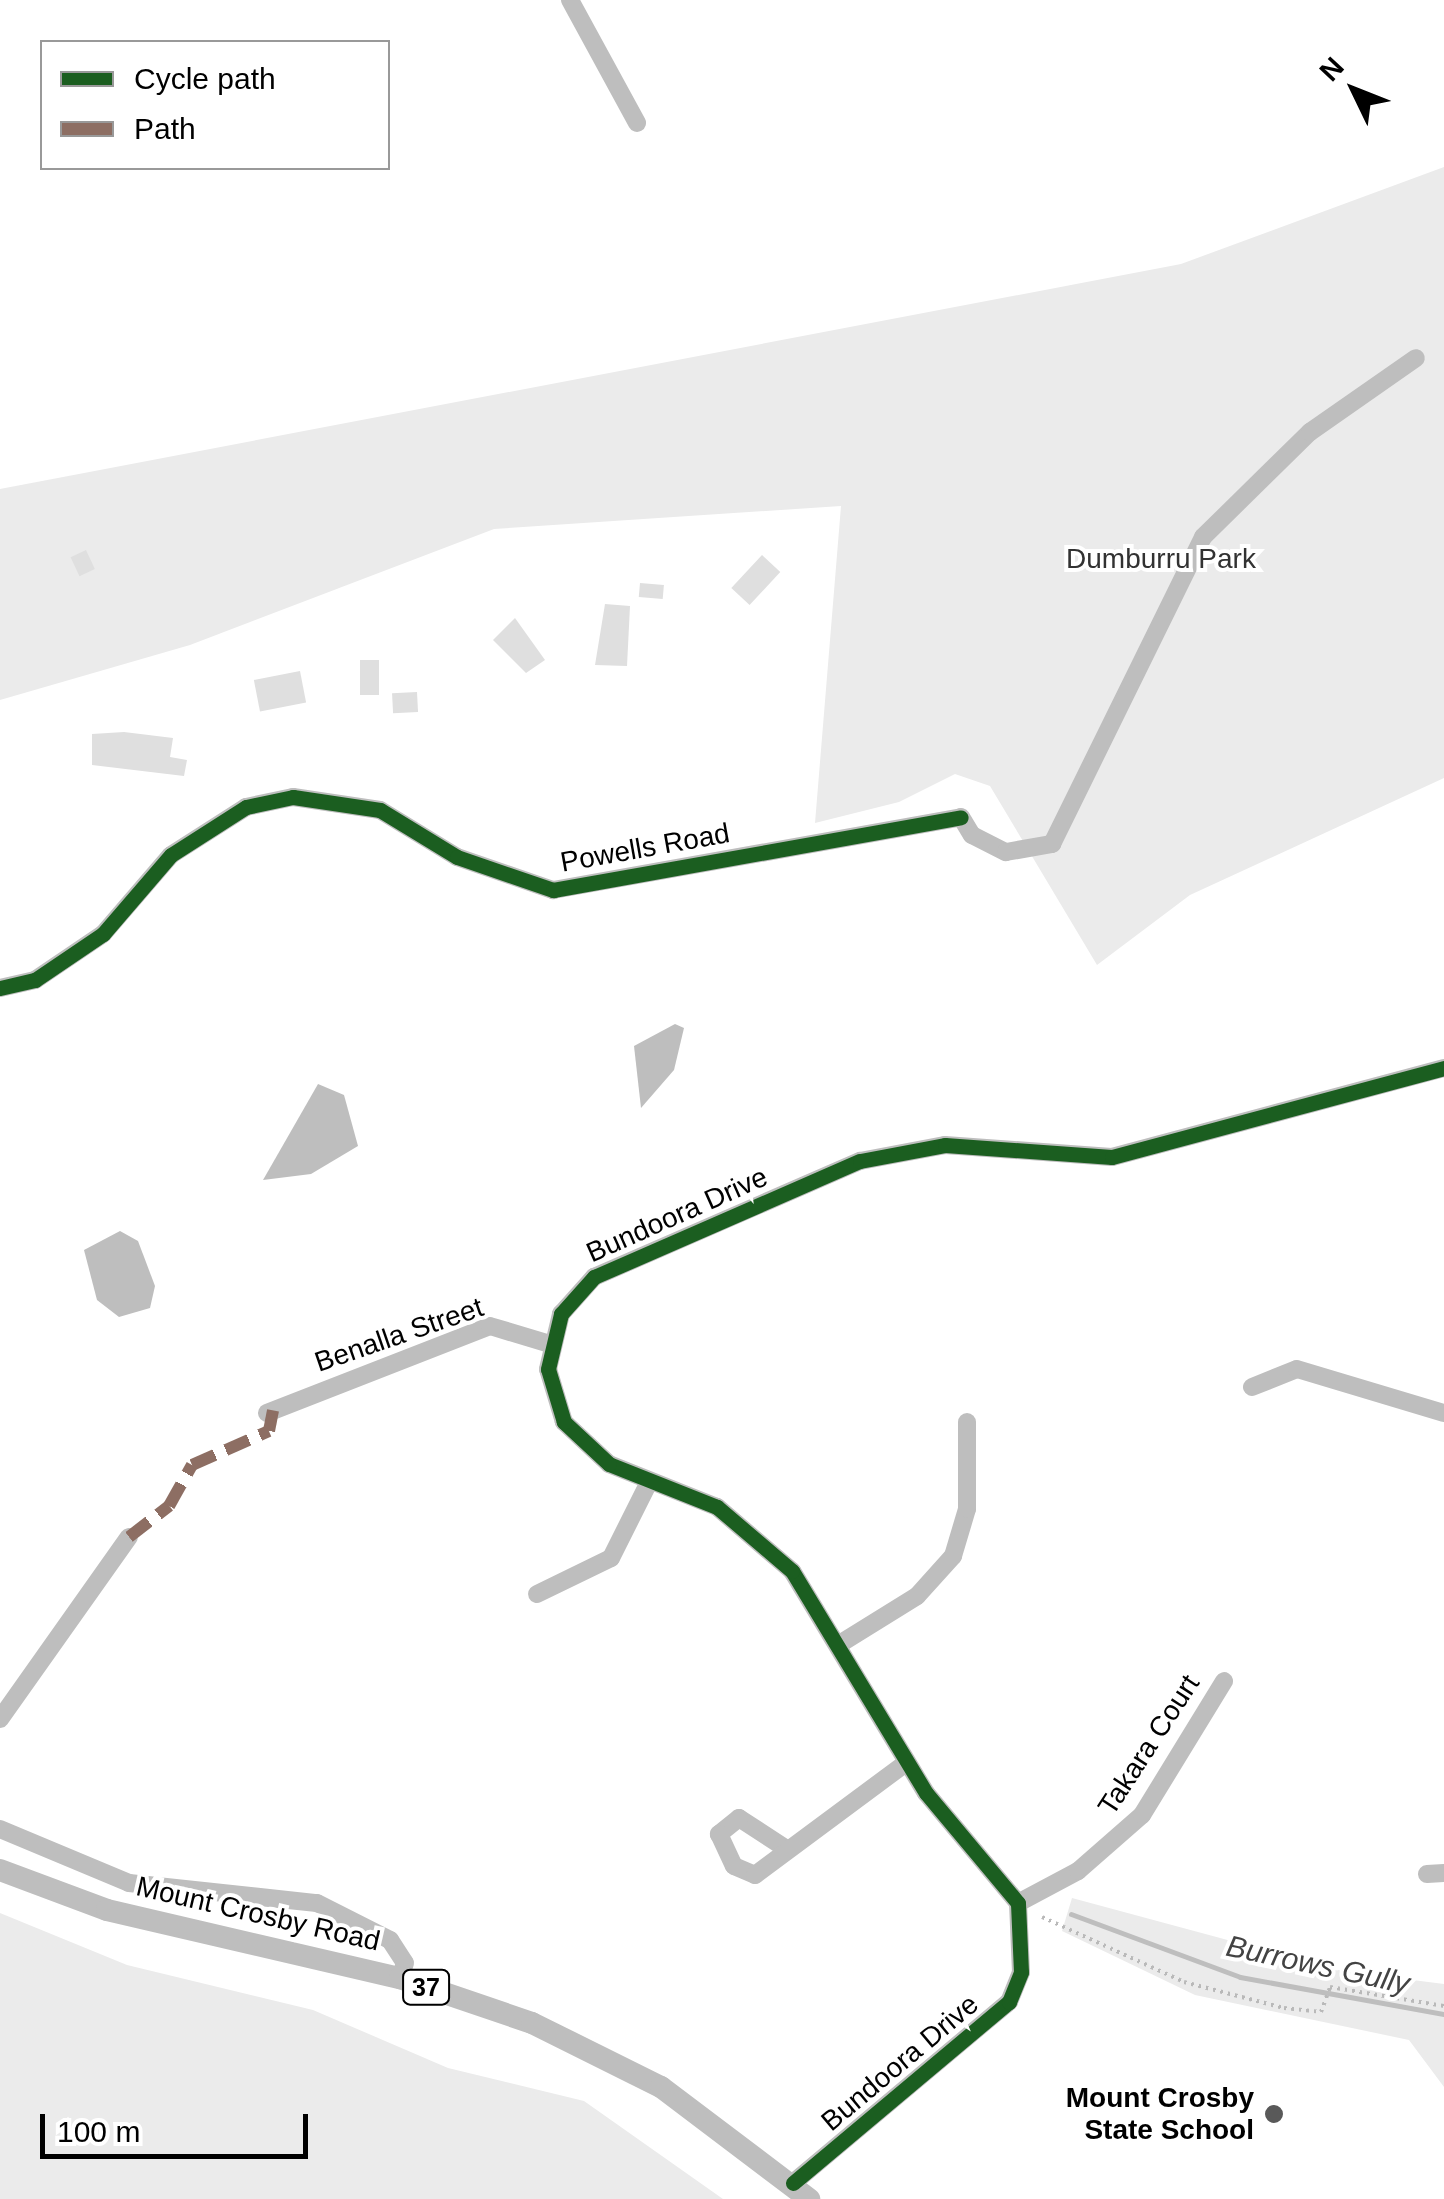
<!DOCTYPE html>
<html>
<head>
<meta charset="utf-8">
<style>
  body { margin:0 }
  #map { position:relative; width:1444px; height:2199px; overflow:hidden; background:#fff; font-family:Arial,sans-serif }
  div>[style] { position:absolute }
  .green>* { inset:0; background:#ebebeb }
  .water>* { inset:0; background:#bebebe }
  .stream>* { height:5px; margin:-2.5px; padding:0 2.5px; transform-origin:2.5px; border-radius:2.5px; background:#bebebe }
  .building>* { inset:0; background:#dfdfdf; transform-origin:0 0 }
  .path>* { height:4px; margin-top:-2px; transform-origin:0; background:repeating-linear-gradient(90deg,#b9b9b9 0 2.5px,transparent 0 7.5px) }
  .minor>* { height:18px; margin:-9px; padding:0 9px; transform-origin:9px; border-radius:9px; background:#bebebe }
  .major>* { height:22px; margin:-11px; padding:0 11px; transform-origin:11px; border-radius:11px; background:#bebebe }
  .quiet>* { height:12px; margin-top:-6px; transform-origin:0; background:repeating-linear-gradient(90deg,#8d6e63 0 25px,transparent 0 37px) }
  .cycleway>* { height:15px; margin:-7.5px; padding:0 7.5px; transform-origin:7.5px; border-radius:7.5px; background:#1b5e20 }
  .dots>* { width:28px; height:28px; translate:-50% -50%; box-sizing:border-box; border:5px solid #fff; border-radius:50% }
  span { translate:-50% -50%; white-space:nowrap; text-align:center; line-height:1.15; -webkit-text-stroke:8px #fff; paint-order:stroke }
  .shield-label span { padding:2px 8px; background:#fff; border:2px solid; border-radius:8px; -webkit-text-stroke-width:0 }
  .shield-label { font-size:25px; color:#000; font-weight:700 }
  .park-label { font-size:28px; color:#323232 }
  .street-label { font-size:28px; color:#000 }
  .poi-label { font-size:28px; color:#000; font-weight:700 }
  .right { translate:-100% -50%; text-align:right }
  .water-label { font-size:30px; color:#434343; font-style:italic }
  .legend { position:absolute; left:40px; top:40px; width:350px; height:130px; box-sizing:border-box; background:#fff; border:2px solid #999; margin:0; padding:12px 18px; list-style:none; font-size:30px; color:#000 }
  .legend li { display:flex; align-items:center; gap:20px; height:50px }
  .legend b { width:50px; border:2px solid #999 }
  .north { position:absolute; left:1304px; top:40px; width:100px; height:100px; -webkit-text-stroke:8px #fff; paint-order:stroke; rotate:313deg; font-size:28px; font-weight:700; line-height:40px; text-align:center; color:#000 }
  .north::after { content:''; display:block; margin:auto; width:35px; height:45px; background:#000; clip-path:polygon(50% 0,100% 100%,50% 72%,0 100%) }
  .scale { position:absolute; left:40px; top:2114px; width:268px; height:45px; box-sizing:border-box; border:5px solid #000; border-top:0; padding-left:12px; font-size:30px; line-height:35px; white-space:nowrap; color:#000; -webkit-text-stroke:8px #fff; paint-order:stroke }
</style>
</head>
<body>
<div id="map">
  <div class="green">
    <i style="clip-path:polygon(1444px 167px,1444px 778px,1190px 895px,1097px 965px,990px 786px,955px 774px,899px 802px,815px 823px,841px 506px,494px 529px,190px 645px,0 700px,0 489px,1181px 264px)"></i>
    <i style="clip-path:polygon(1072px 1898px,1342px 1971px,1444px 1984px,1444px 2087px,1409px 2040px,1195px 1995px,1062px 1931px)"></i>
    <i style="clip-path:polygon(0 1913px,127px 1965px,313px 2010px,448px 2068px,584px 2101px,723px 2199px,0 2199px)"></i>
  </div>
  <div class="water">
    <i style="clip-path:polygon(675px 1024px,684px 1028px,674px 1070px,641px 1108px,634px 1046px)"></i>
    <i style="clip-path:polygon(318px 1084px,344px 1095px,358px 1146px,311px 1174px,263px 1180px)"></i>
    <i style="clip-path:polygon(120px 1231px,138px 1241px,155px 1286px,150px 1308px,119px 1317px,97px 1300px,84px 1250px)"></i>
  </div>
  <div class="stream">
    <i style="left:1071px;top:1914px;width:180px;rotate:20.4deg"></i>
    <i style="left:1240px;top:1977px;width:207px;rotate:10.3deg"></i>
  </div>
  <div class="building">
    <i style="left:86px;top:550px;width:21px;height:17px;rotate:65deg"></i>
    <i style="left:762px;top:555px;width:25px;height:45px;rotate:43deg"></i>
    <i style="left:640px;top:583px;width:24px;height:14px;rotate:5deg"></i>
    <i style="clip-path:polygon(605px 604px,630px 606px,627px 666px,595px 665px)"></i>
    <i style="clip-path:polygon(515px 618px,545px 660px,526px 673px,493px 640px)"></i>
    <i style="left:360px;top:660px;width:19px;height:35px"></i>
    <i style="left:300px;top:671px;width:32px;height:47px;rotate:79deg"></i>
    <i style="left:417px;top:692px;width:20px;height:25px;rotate:87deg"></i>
    <i style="clip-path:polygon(124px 732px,173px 738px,170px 757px,187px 760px,184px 776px,92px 765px,92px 734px)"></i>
  </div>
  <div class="path">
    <i style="left:1042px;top:1917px;width:156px;rotate:24.6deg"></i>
    <i style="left:1184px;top:1982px;width:103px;rotate:14.6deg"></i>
    <i style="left:1284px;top:2008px;width:37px;rotate:6deg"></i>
    <i style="left:1321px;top:2012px;width:27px;rotate:-70deg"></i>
    <i style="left:1330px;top:1987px;width:116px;rotate:9.5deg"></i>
  </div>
  <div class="minor">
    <i style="left:570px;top:0;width:140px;rotate:61.4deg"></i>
    <i style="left:0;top:988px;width:36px;rotate:-13deg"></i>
    <i style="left:35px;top:980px;width:82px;rotate:-34.1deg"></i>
    <i style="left:103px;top:934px;width:104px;rotate:-49.3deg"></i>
    <i style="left:171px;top:855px;width:89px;rotate:-32.6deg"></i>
    <i style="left:246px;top:807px;width:48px;rotate:-12deg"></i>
    <i style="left:293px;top:797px;width:88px;rotate:8.5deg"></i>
    <i style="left:380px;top:810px;width:90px;rotate:31.4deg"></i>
    <i style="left:457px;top:857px;width:102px;rotate:19deg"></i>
    <i style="left:553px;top:890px;width:414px;rotate:-10.1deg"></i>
    <i style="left:961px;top:817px;width:21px;rotate:59deg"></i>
    <i style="left:972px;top:835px;width:38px;rotate:27deg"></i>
    <i style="left:1006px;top:852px;width:47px;rotate:-9.9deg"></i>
    <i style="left:1052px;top:844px;width:342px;rotate:-63.8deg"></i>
    <i style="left:1203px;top:537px;width:150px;rotate:-44.5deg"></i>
    <i style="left:1310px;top:432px;width:129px;rotate:-34.9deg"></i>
    <i style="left:1252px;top:1387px;width:48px;rotate:-21.8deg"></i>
    <i style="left:1297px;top:1369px;width:153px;rotate:16.7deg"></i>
    <i style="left:267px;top:1413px;width:239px;rotate:-21.3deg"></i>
    <i style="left:490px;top:1326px;width:63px;rotate:16.7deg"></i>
    <i style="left:537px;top:1594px;width:82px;rotate:-25.9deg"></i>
    <i style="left:611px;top:1558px;width:85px;rotate:-63.4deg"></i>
    <i style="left:838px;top:1645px;width:93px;rotate:-31.8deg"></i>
    <i style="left:917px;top:1596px;width:54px;rotate:-48deg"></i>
    <i style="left:953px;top:1556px;width:49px;rotate:-73.4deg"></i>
    <i style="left:967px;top:1509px;width:87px;rotate:-90deg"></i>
    <i style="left:0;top:1719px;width:223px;rotate:-54.7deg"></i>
    <i style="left:0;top:1829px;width:140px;rotate:22.7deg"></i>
    <i style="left:129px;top:1883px;width:189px;rotate:6.1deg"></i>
    <i style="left:317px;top:1903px;width:82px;rotate:26.9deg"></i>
    <i style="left:390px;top:1940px;width:27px;rotate:57deg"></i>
    <i style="left:405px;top:1963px;width:16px;rotate:108deg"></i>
    <i style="left:785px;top:1848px;width:55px;rotate:-146.9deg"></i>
    <i style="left:739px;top:1818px;width:26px;rotate:141deg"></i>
    <i style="left:719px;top:1834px;width:35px;rotate:65deg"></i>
    <i style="left:734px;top:1866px;width:23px;rotate:23deg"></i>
    <i style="left:755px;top:1875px;width:188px;rotate:-36.6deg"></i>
    <i style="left:1427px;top:1874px;width:17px;rotate:-3deg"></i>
    <i style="left:1018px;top:1903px;width:68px;rotate:-28.1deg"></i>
    <i style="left:1078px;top:1871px;width:85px;rotate:-41.2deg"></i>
    <i style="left:1142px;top:1815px;width:157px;rotate:-58.5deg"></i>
    <i style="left:793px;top:2183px;width:282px;rotate:-40deg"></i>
    <i style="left:1009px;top:2002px;width:32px;rotate:-68deg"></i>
    <i style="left:1021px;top:1972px;width:69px;rotate:-92.5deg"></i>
    <i style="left:1018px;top:1903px;width:143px;rotate:-129.9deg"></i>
    <i style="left:926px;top:1793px;width:259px;rotate:-121.1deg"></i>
    <i style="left:792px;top:1571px;width:99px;rotate:-139.5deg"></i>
    <i style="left:717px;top:1507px;width:116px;rotate:-158.3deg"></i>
    <i style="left:609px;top:1464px;width:62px;rotate:-137deg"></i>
    <i style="left:564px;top:1422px;width:55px;rotate:-106.8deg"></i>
    <i style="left:548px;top:1369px;width:57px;rotate:-76.7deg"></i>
    <i style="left:561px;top:1314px;width:50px;rotate:-48.3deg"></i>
    <i style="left:594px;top:1277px;width:290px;rotate:-23.6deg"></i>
    <i style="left:860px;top:1161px;width:86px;rotate:-10.7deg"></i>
    <i style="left:945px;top:1145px;width:167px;rotate:4.1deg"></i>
    <i style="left:1112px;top:1157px;width:344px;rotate:-15deg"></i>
  </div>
  <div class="major">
    <i style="left:0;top:1870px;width:114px;rotate:20.5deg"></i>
    <i style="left:107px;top:1910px;width:301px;rotate:13.1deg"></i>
    <i style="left:400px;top:1978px;width:139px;rotate:18.8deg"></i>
    <i style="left:532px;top:2023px;width:144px;rotate:26.4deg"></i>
    <i style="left:661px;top:2087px;width:186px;rotate:37.1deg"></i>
  </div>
  <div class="quiet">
    <i style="left:129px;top:1537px;width:51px;rotate:-37.8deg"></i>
    <i style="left:169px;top:1506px;width:47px;rotate:-60.7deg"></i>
    <i style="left:192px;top:1465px;width:84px;rotate:-23.8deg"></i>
    <i style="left:269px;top:1431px;width:21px;rotate:-79deg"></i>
  </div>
  <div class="cycleway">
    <i style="left:0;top:988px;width:36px;rotate:-13deg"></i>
    <i style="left:35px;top:980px;width:82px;rotate:-34.1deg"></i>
    <i style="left:103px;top:934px;width:104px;rotate:-49.3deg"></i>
    <i style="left:171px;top:855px;width:89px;rotate:-32.6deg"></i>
    <i style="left:246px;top:807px;width:48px;rotate:-12deg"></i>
    <i style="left:293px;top:797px;width:88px;rotate:8.5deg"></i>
    <i style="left:380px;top:810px;width:90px;rotate:31.4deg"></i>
    <i style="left:457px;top:857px;width:102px;rotate:19deg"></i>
    <i style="left:553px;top:890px;width:414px;rotate:-10.1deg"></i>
    <i style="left:793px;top:2183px;width:282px;rotate:-40deg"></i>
    <i style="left:1009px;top:2002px;width:32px;rotate:-68deg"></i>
    <i style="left:1021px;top:1972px;width:69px;rotate:-92.5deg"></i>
    <i style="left:1018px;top:1903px;width:143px;rotate:-129.9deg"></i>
    <i style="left:926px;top:1793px;width:259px;rotate:-121.1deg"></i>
    <i style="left:792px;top:1571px;width:99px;rotate:-139.5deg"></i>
    <i style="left:717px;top:1507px;width:116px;rotate:-158.3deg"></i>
    <i style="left:609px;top:1464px;width:62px;rotate:-137deg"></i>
    <i style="left:564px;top:1422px;width:55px;rotate:-106.8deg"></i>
    <i style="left:548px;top:1369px;width:57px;rotate:-76.7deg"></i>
    <i style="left:561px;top:1314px;width:50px;rotate:-48.3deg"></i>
    <i style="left:594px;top:1277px;width:290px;rotate:-23.6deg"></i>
    <i style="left:860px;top:1161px;width:86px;rotate:-10.7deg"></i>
    <i style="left:945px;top:1145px;width:167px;rotate:4.1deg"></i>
    <i style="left:1112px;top:1157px;width:344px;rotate:-15deg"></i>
  </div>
  <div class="dots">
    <i style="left:1274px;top:2114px;background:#595959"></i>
  </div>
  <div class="shield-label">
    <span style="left:426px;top:1987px">37</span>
  </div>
  <div class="park-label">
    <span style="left:1161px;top:559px">Dumburru Park</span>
  </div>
  <div class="street-label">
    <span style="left:645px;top:848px;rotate:-10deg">Powells Road</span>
    <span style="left:677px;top:1215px;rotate:-24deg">Bundoora Drive</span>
    <span style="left:399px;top:1335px;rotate:-19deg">Benalla Street</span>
    <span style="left:1149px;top:1745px;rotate:-57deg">Takara Court</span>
    <span style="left:258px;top:1914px;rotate:13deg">Mount Crosby Road</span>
    <span style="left:900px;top:2063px;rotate:-40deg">Bundoora Drive</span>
  </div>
  <div class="poi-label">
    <span class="right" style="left:1254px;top:2114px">Mount Crosby<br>State School</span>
  </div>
  <div class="water-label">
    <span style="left:1318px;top:1965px;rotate:12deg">Burrows Gully</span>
  </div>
  <ul class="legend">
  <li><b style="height:12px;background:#1b5e20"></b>Cycle path</li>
  <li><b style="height:12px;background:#8d6e63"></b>Path</li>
  </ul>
  <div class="north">N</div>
  <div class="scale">100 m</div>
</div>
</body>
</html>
